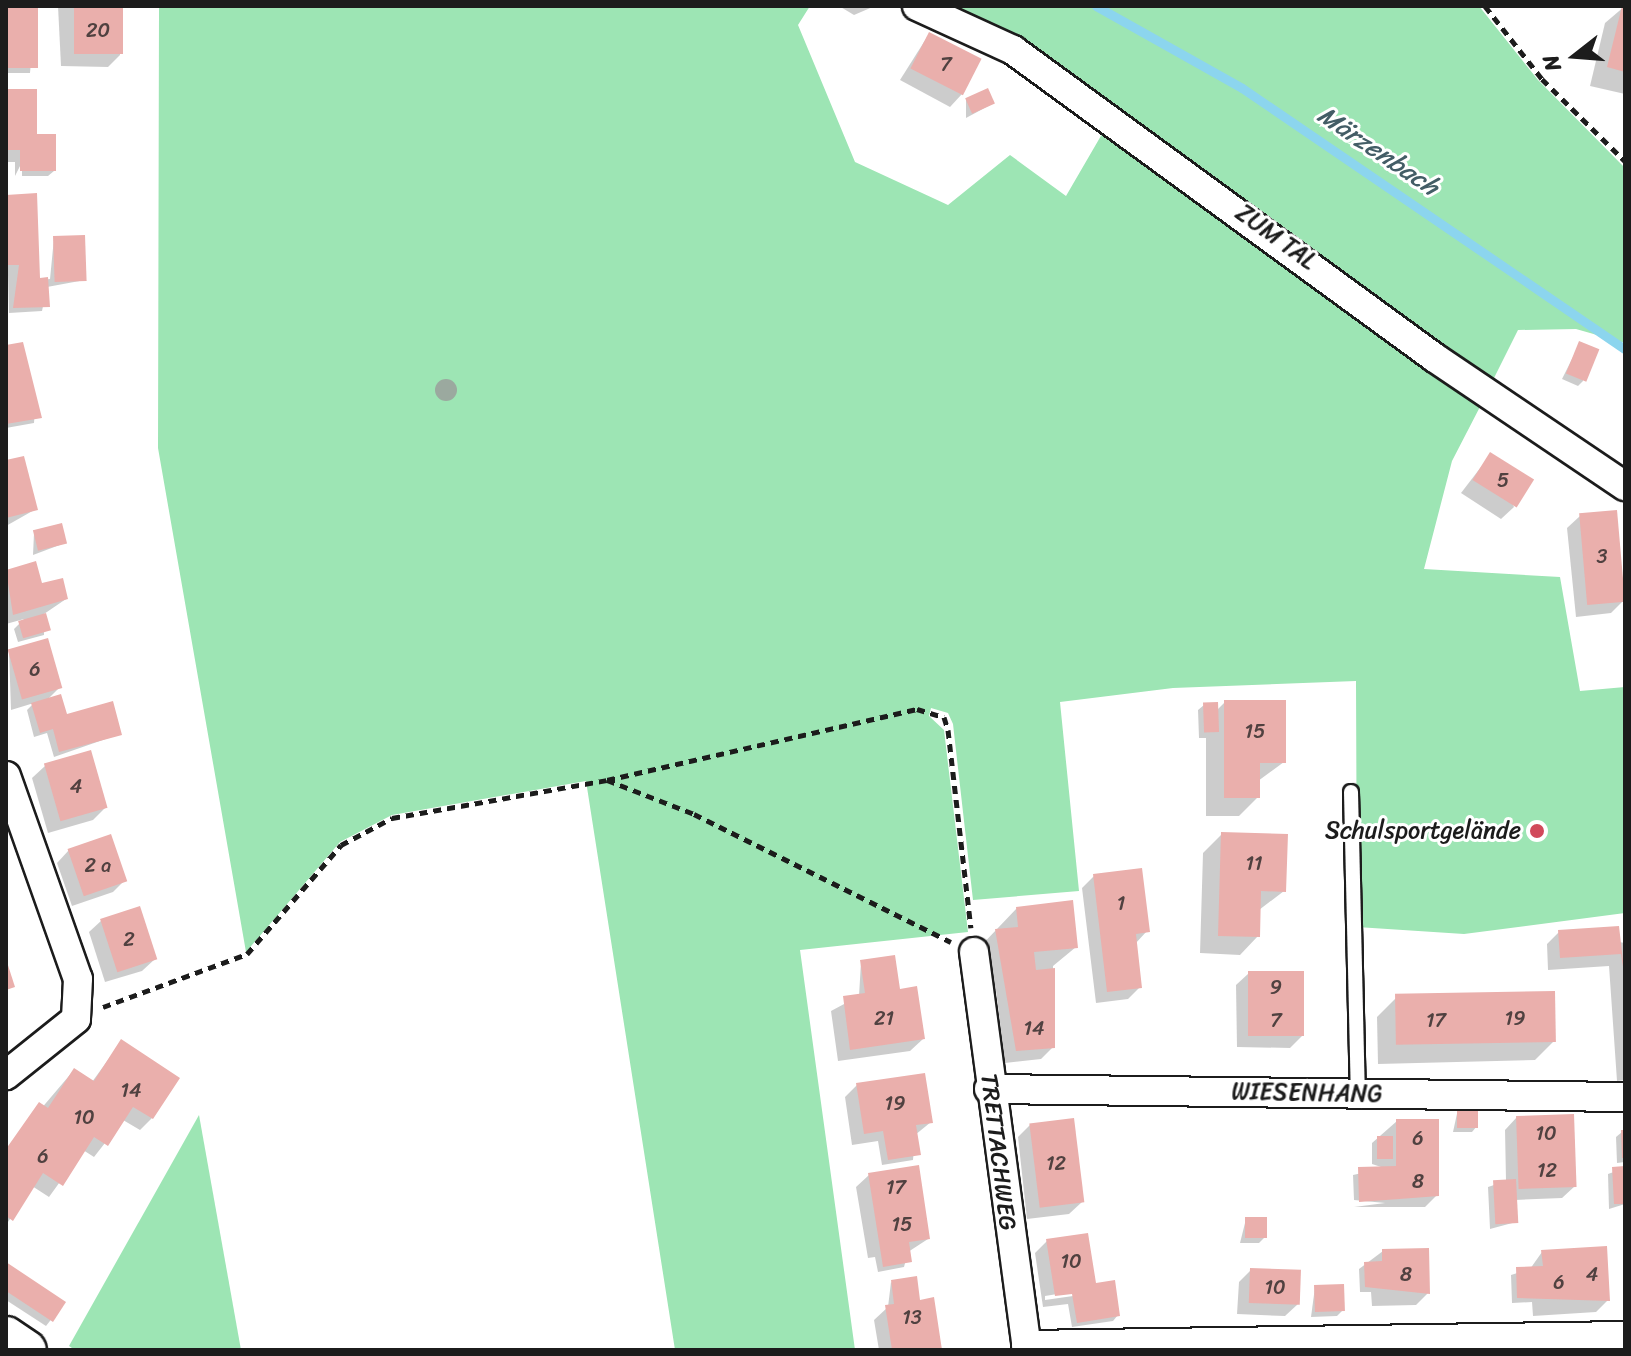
<!DOCTYPE html>
<html>
<head>
<meta charset="utf-8">
<style>
  body { margin:0 }
  #map { position:relative; width:1631px; height:1356px; overflow:hidden; background:#fff; font-family:Sriracha,sans-serif }
  div>[style] { position:absolute }
  .green>* { inset:0; background:#9de5b4 }
  .shadow>* { inset:0; background:#0003 }
  .stream>* { height:9px; margin:-4.5px; padding:0 4.5px; transform-origin:4.5px; border-radius:4.5px; background:#8cd5ee }
  .building>* { inset:0; background:#eaafac; transform-origin:0 0 }
  .path>* { height:5px; margin-top:-2.5px; transform-origin:0; background:repeating-linear-gradient(90deg,#1c1c1c 0 8px,transparent 0 14px) }
  .roads { filter:drop-shadow(2px 0 #1c1c1c) drop-shadow(-2px 0 #1c1c1c) drop-shadow(0 2px #1c1c1c) drop-shadow(0 -2px #1c1c1c) }
  .service>* { height:14px; margin:-7px; padding:0 7px; transform-origin:7px; border-radius:7px; background:#fff }
  .minor>* { height:28px; margin:-14px; padding:0 14px; transform-origin:14px; border-radius:14px; background:#fff }
  .secondary>* { height:38px; margin:-19px; padding:0 19px; transform-origin:19px; border-radius:19px; background:#fff }
  .trees>* { width:22px; height:22px; margin:-11px; border-radius:50%; background:#9ba99f }
  .dots>* { width:22px; height:22px; translate:-50% -50%; box-sizing:border-box; border:4px solid #fff; border-radius:50% }
  span { translate:-50% -50%; white-space:nowrap; text-align:center; line-height:1.15; -webkit-text-stroke:6px #fff; paint-order:stroke }
  .number-label { font-size:20px; color:#504140 }
  .number-label span { -webkit-text-stroke-width:0 }
  .street-label { font-size:24px; color:#1c1c1c }
  .poi-label { font-size:24px; color:#1c1c1c }
  .right { translate:-100% -50%; text-align:right }
  .water-label { font-size:26px; color:#435d66; font-style:italic }
  .frame { position:absolute; inset:0; border:8px solid #1c1c1c; pointer-events:none }
  .north { position:absolute; left:1535px; top:16px; width:80px; height:80px; -webkit-text-stroke:6px #fff; paint-order:stroke; rotate:253deg; font-size:22px; font-weight:700; line-height:32px; text-align:center; color:#1c1c1c }
  .north::after { content:''; display:block; margin:auto; width:28px; height:36px; background:#1c1c1c; clip-path:polygon(50% 0,100% 100%,50% 72%,0 100%) }
</style>
</head>
<body>
<div id="map">
  <div class="green">
    <i style="clip-path:polygon(159px 6px,810px 6px,798px 25px,855px 162px,948px 205px,1010px 155px,1066px 196px,1109px 122px,1483px 401px,1452px 461px,1424px 569px,1560px 577px,1580px 691px,1625px 687px,1625px 913px,1464px 934px,1357px 927px,1356px 681px,1173px 688px,1060px 702px,1079px 891px,973px 900px,953px 724px,948px 713px,931px 708px,929px 716px,944px 730px,968px 932px,800px 950px,855px 1350px,675px 1350px,586px 781px,392px 815px,340px 842px,246px 952px,158px 448px)"></i>
    <i style="clip-path:polygon(923px 6px,1479px 6px,1538px 80px,1625px 168px,1625px 343px,1576px 329px,1518px 330px,1488px 390px,1318px 260px)"></i>
    <i style="clip-path:polygon(199px 1115px,241px 1350px,75px 1350px,69px 1346px)"></i>
  </div>
  <div class="shadow">
    <i style="clip-path:polygon(6px 6px,36px 6px,30px 73px,6px 73px)"></i>
    <i style="clip-path:polygon(58px 6px,121px 6px,120px 55px,108px 67px,61px 66px)"></i>
    <i style="clip-path:polygon(839px 6px,875px 6px,854px 15px)"></i>
    <i style="clip-path:polygon(1625px 6px,1625px 94px,1590px 86px,1605px 23px)"></i>
    <i style="clip-path:polygon(929px 34px,962px 94px,950px 107px,900px 80px)"></i>
    <i style="clip-path:polygon(6px 91px,54px 171px,48px 176px,22px 176px,22px 162px,15px 176px,15px 162px,6px 162px)"></i>
    <i style="clip-path:polygon(966px 98px,992px 104px,966px 118px)"></i>
    <i style="clip-path:polygon(6px 197px,38px 280px,50px 279px,54px 238px,85px 280px,47px 287px,42px 311px,9px 313px)"></i>
    <i style="clip-path:polygon(1580px 343px,1583px 381px,1578px 386px,1562px 379px)"></i>
    <i style="clip-path:polygon(6px 347px,26px 397px,36px 395px,34px 423px,6px 428px)"></i>
    <i style="clip-path:polygon(1491px 454px,1514px 507px,1501px 519px,1461px 493px)"></i>
    <i style="clip-path:polygon(6px 463px,36px 509px,6px 526px)"></i>
    <i style="clip-path:polygon(1580px 516px,1623px 601px,1611px 613px,1576px 617px,1567px 528px)"></i>
    <i style="clip-path:polygon(34px 533px,65px 543px,33px 555px)"></i>
    <i style="clip-path:polygon(35px 564px,40px 586px,66px 599px,44px 614px,44px 635px,18px 642px,14px 629px,24px 619px,6px 624px,6px 572px)"></i>
    <i style="clip-path:polygon(9px 652px,60px 687px,46px 701px,65px 716px,120px 734px,54px 757px,47px 733px,34px 737px,27px 710px,34px 703px,11px 710px)"></i>
    <i style="clip-path:polygon(1225px 702px,1284px 762px,1258px 781px,1258px 797px,1239px 816px,1206px 816px,1206px 738px,1199px 738px,1198px 710px,1204px 705px,1216px 711px)"></i>
    <i style="clip-path:polygon(45px 766px,105px 808px,93px 820px,48px 833px,32px 778px)"></i>
    <i style="clip-path:polygon(1222px 834px,1284px 891px,1259px 910px,1258px 936px,1240px 955px,1200px 953px,1203px 853px)"></i>
    <i style="clip-path:polygon(69px 850px,125px 880px,113px 892px,72px 906px,57px 863px)"></i>
    <i style="clip-path:polygon(1094px 876px,1147px 931px,1135px 944px,1140px 987px,1128px 999px,1096px 1003px,1082px 888px)"></i>
    <i style="clip-path:polygon(1017px 908px,1076px 947px,1053px 966px,1053px 1047px,1041px 1059px,1005px 1063px,996px 990px,981px 991px,977px 950px)"></i>
    <i style="clip-path:polygon(102px 920px,155px 959px,142px 971px,105px 982px,89px 932px)"></i>
    <i style="clip-path:polygon(1559px 932px,1625px 943px,1625px 1080px,1617px 1081px,1609px 966px,1548px 970px,1547px 944px)"></i>
    <i style="clip-path:polygon(861px 962px,897px 988px,923px 1039px,910px 1051px,838px 1061px,831px 1011px,859px 996px)"></i>
    <i style="clip-path:polygon(1249px 973px,1302px 1036px,1290px 1048px,1237px 1047px,1236px 985px)"></i>
    <i style="clip-path:polygon(1396px 998px,1554px 1041px,1535px 1060px,1378px 1064px,1377px 1017px)"></i>
    <i style="clip-path:polygon(121px 1042px,152px 1118px,140px 1130px,123px 1120px,94px 1157px,83px 1150px,49px 1197px,32px 1186px,6px 1225px,6px 1150px,74px 1070px,92px 1082px)"></i>
    <i style="clip-path:polygon(857px 1085px,931px 1122px,915px 1135px,913px 1160px,882px 1165px,878px 1141px,852px 1145px,845px 1097px)"></i>
    <i style="clip-path:polygon(1458px 1109px,1477px 1126px,1472px 1132px,1453px 1132px)"></i>
    <i style="clip-path:polygon(1517px 1117px,1575px 1186px,1562px 1198px,1515px 1200px,1516px 1222px,1490px 1229px,1488px 1187px,1506px 1181px,1505px 1130px)"></i>
    <i style="clip-path:polygon(1397px 1121px,1437px 1195px,1425px 1207px,1354px 1207px,1385px 1203px,1354px 1200px,1353px 1175px,1384px 1168px,1372px 1164px,1372px 1143px)"></i>
    <i style="clip-path:polygon(1030px 1125px,1082px 1202px,1069px 1214px,1027px 1219px,1018px 1137px)"></i>
    <i style="clip-path:polygon(1622px 1132px,1625px 1162px,1617px 1163px,1616px 1137px)"></i>
    <i style="clip-path:polygon(1625px 1168px,1625px 1204px,1609px 1209px,1608px 1174px)"></i>
    <i style="clip-path:polygon(869px 1175px,928px 1239px,908px 1252px,904px 1267px,878px 1272px,875px 1257px,868px 1258px,856px 1187px)"></i>
    <i style="clip-path:polygon(1246px 1219px,1265px 1237px,1259px 1243px,1240px 1243px)"></i>
    <i style="clip-path:polygon(evenodd,1047px 1241px,1118px 1315px,1113px 1321px,1072px 1327px,1068px 1304px,1043px 1307px,1035px 1253px,1047px 1241px,1082px 1290px,1073px 1296px,1045px 1300px,1045px 1296px,1082px 1290px)"></i>
    <i style="clip-path:polygon(1383px 1251px,1428px 1293px,1416px 1305px,1372px 1306px,1371px 1292px,1360px 1292px,1359px 1269px)"></i>
    <i style="clip-path:polygon(1542px 1252px,1608px 1300px,1596px 1312px,1533px 1316px,1532px 1302px,1512px 1303px,1511px 1275px,1530px 1269px)"></i>
    <i style="clip-path:polygon(6px 1264px,64px 1303px,46px 1326px,6px 1300px)"></i>
    <i style="clip-path:polygon(1251px 1270px,1298px 1304px,1285px 1316px,1237px 1314px,1239px 1282px)"></i>
    <i style="clip-path:polygon(891px 1282px,918px 1302px,940px 1350px,879px 1350px,874px 1320px,888px 1307px)"></i>
    <i style="clip-path:polygon(1315px 1287px,1343px 1310px,1337px 1316px,1311px 1317px)"></i>
  </div>
  <div class="stream">
    <i style="left:1096px;top:6px;width:167px;rotate:29.3deg"></i>
    <i style="left:1242px;top:88px;width:463px;rotate:34.3deg"></i>
  </div>
  <div class="building">
    <i style="left:6px;top:6px;width:32px;height:62px"></i>
    <i style="left:74px;top:6px;width:49px;height:48px"></i>
    <i style="clip-path:polygon(1622px 6px,1625px 6px,1625px 72px,1607px 67px)"></i>
    <i style="left:929px;top:32px;width:59px;height:41px;rotate:27deg"></i>
    <i style="left:988px;top:88px;width:17px;height:25px;rotate:66deg"></i>
    <i style="clip-path:polygon(6px 89px,37px 89px,37px 134px,56px 134px,56px 171px,20px 171px,20px 150px,6px 150px)"></i>
    <i style="clip-path:polygon(37px 193px,40px 278px,48px 277px,50px 307px,13px 308px,19px 265px,6px 265px,6px 195px)"></i>
    <i style="left:85px;top:235px;width:46px;height:32px;rotate:88deg"></i>
    <i style="left:1579px;top:341px;width:22px;height:35px;rotate:22deg"></i>
    <i style="clip-path:polygon(23px 342px,42px 418px,6px 424px,6px 345px)"></i>
    <i style="left:1490px;top:452px;width:52px;height:33px;rotate:32deg"></i>
    <i style="clip-path:polygon(24px 456px,38px 510px,6px 518px,6px 460px)"></i>
    <i style="left:1617px;top:510px;width:92px;height:38px;rotate:85deg"></i>
    <i style="left:62px;top:523px;width:21px;height:30px;rotate:76deg"></i>
    <i style="clip-path:polygon(36px 561px,42px 583px,63px 578px,68px 599px,13px 615px,6px 570px)"></i>
    <i style="left:46px;top:613px;width:18px;height:29px;rotate:74deg"></i>
    <i style="left:48px;top:638px;width:52px;height:42px;rotate:74deg"></i>
    <i style="clip-path:polygon(61px 694px,67px 714px,113px 701px,122px 735px,59px 752px,53px 729px,40px 733px,31px 703px)"></i>
    <i style="clip-path:polygon(1224px 700px,1286px 700px,1286px 763px,1260px 763px,1260px 798px,1224px 798px)"></i>
    <i style="left:1218px;top:702px;width:30px;height:15px;rotate:88deg"></i>
    <i style="left:91px;top:750px;width:60px;height:49px;rotate:74deg"></i>
    <i style="clip-path:polygon(1221px 832px,1288px 834px,1286px 892px,1261px 891px,1260px 937px,1218px 936px)"></i>
    <i style="left:111px;top:834px;width:50px;height:46px;rotate:71deg"></i>
    <i style="clip-path:polygon(1142px 868px,1150px 932px,1136px 934px,1142px 988px,1107px 992px,1093px 874px)"></i>
    <i style="clip-path:polygon(1073px 900px,1078px 948px,1034px 952px,1036px 970px,1055px 968px,1055px 1048px,1016px 1051px,995px 929px,1018px 927px,1016px 907px)"></i>
    <i style="left:140px;top:906px;width:56px;height:42px;rotate:72deg"></i>
    <i style="clip-path:polygon(1619px 926px,1625px 979px,1621px 954px,1560px 958px,1558px 930px)"></i>
    <i style="clip-path:polygon(895px 955px,900px 989px,917px 986px,925px 1039px,850px 1050px,843px 996px,865px 993px,860px 960px)"></i>
    <i style="clip-path:polygon(6px 959px,15px 987px,6px 990px)"></i>
    <i style="left:1248px;top:971px;width:56px;height:65px"></i>
    <i style="left:1555px;top:991px;width:51px;height:160px;rotate:89deg"></i>
    <i style="clip-path:polygon(121px 1039px,180px 1078px,153px 1119px,133px 1107px,108px 1146px,94px 1137px,63px 1186px,43px 1173px,13px 1221px,6px 1216px,6px 1149px,39px 1102px,48px 1108px,74px 1068px,94px 1081px)"></i>
    <i style="clip-path:polygon(925px 1073px,933px 1123px,916px 1125px,921px 1155px,888px 1160px,883px 1131px,864px 1134px,856px 1083px)"></i>
    <i style="left:1457px;top:1107px;width:21px;height:21px"></i>
    <i style="left:1574px;top:1114px;width:73px;height:58px;rotate:88deg"></i>
    <i style="left:1074px;top:1118px;width:85px;height:45px;rotate:83deg"></i>
    <i style="clip-path:polygon(1396px 1119px,1439px 1119px,1439px 1196px,1359px 1202px,1358px 1167px,1396px 1166px)"></i>
    <i style="clip-path:polygon(1621px 1130px,1625px 1130px,1625px 1158px,1622px 1158px)"></i>
    <i style="left:1377px;top:1136px;width:16px;height:23px"></i>
    <i style="clip-path:polygon(919px 1165px,930px 1239px,909px 1242px,912px 1262px,883px 1267px,868px 1173px)"></i>
    <i style="clip-path:polygon(1625px 1166px,1625px 1204px,1614px 1204px,1612px 1167px)"></i>
    <i style="left:1516px;top:1179px;width:44px;height:23px;rotate:87deg"></i>
    <i style="left:1245px;top:1217px;width:22px;height:21px"></i>
    <i style="clip-path:polygon(1088px 1233px,1096px 1283px,1115px 1280px,1120px 1316px,1077px 1323px,1072px 1294px,1055px 1296px,1046px 1239px)"></i>
    <i style="clip-path:polygon(1607px 1246px,1610px 1301px,1517px 1298px,1516px 1267px,1543px 1266px,1541px 1250px)"></i>
    <i style="clip-path:polygon(1429px 1248px,1430px 1294px,1365px 1287px,1364px 1262px,1382px 1261px,1382px 1249px)"></i>
    <i style="clip-path:polygon(6px 1262px,66px 1302px,53px 1322px,6px 1291px)"></i>
    <i style="left:1250px;top:1268px;width:51px;height:35px;rotate:2deg"></i>
    <i style="clip-path:polygon(917px 1276px,920px 1300px,934px 1297px,942px 1350px,892px 1350px,885px 1305px,894px 1304px,891px 1280px)"></i>
    <i style="left:1344px;top:1284px;width:27px;height:30px;rotate:88deg"></i>
  </div>
  <div class="path">
    <i style="left:1485px;top:6px;width:93px;rotate:52deg"></i>
    <i style="left:1542px;top:79px;width:117px;rotate:44.7deg"></i>
    <i style="left:607px;top:780px;width:93px;rotate:21.3deg"></i>
    <i style="left:694px;top:814px;width:287px;rotate:26.5deg"></i>
    <i style="left:103px;top:1007px;width:153px;rotate:-20.2deg"></i>
    <i style="left:247px;top:954px;width:144px;rotate:-49.2deg"></i>
    <i style="left:341px;top:845px;width:58px;rotate:-27.9deg"></i>
    <i style="left:392px;top:818px;width:218px;rotate:-10deg"></i>
    <i style="left:607px;top:780px;width:318px;rotate:-12.9deg"></i>
    <i style="left:917px;top:709px;width:28px;rotate:17deg"></i>
    <i style="left:944px;top:717px;width:14px;rotate:73deg"></i>
    <i style="left:948px;top:730px;width:199px;rotate:83.4deg"></i>
  </div>
  <div class="roads">
    <div class="service">
      <i style="left:1351px;top:792px;width:302px;rotate:88.7deg"></i>
    </div>
    <div class="minor">
      <i style="left:917px;top:6px;width:106px;rotate:24.6deg"></i>
      <i style="left:1013px;top:50px;width:522px;rotate:36.12deg"></i>
      <i style="left:1435px;top:358px;width:229px;rotate:34deg"></i>
      <i style="left:6px;top:776px;width:215px;rotate:70.5deg"></i>
      <i style="left:78px;top:979px;width:40px;rotate:92.9deg"></i>
      <i style="left:76px;top:1019px;width:90px;rotate:141.3deg"></i>
      <i style="left:974px;top:952px;width:402px;rotate:82.4deg"></i>
      <i style="left:989px;top:1089px;width:636px;rotate:0.72deg"></i>
      <i style="left:1026px;top:1345px;width:599px;rotate:-0.86deg"></i>
    </div>
    <div class="secondary">
      <i style="left:6px;top:1336px;width:25px;rotate:34deg"></i>
    </div>
  </div>
  <div class="trees">
    <i style="left:446px;top:390px"></i>
  </div>
  <div class="dots">
    <i style="left:1537px;top:831px;background:#d1495b"></i>
  </div>
  <div class="number-label">
    <span style="left:98px;top:30px">20</span>
    <span style="left:946px;top:64px">7</span>
    <span style="left:1503px;top:480px">5</span>
    <span style="left:1602px;top:556px">3</span>
    <span style="left:35px;top:669px">6</span>
    <span style="left:1255px;top:731px">15</span>
    <span style="left:76px;top:786px">4</span>
    <span style="left:1254px;top:863px">11</span>
    <span style="left:98px;top:865px">2 a</span>
    <span style="left:1121px;top:903px">1</span>
    <span style="left:129px;top:939px">2</span>
    <span style="left:1276px;top:987px">9</span>
    <span style="left:884px;top:1018px">21</span>
    <span style="left:1515px;top:1018px">19</span>
    <span style="left:1276px;top:1020px">7</span>
    <span style="left:1436px;top:1020px">17</span>
    <span style="left:1034px;top:1028px">14</span>
    <span style="left:131px;top:1090px">14</span>
    <span style="left:895px;top:1103px">19</span>
    <span style="left:84px;top:1117px">10</span>
    <span style="left:1546px;top:1133px">10</span>
    <span style="left:1418px;top:1138px">6</span>
    <span style="left:43px;top:1156px">6</span>
    <span style="left:1056px;top:1163px">12</span>
    <span style="left:1547px;top:1170px">12</span>
    <span style="left:1418px;top:1181px">8</span>
    <span style="left:896px;top:1187px">17</span>
    <span style="left:902px;top:1224px">15</span>
    <span style="left:1071px;top:1261px">10</span>
    <span style="left:1406px;top:1274px">8</span>
    <span style="left:1592px;top:1274px">4</span>
    <span style="left:1559px;top:1282px">6</span>
    <span style="left:1275px;top:1287px">10</span>
    <span style="left:912px;top:1317px">13</span>
  </div>
  <div class="street-label">
    <span style="left:1276px;top:237px;rotate:36deg">ZUM TAL</span>
    <span style="left:1307px;top:1093px;rotate:1deg">WIESENHANG</span>
    <span style="left:998px;top:1152px;rotate:83deg">TRETTACHWEG</span>
  </div>
  <div class="poi-label">
    <span class="right" style="left:1521px;top:831px">Schulsportgelände</span>
  </div>
  <div class="water-label">
    <span style="left:1378px;top:151px;rotate:34deg">Märzenbach</span>
  </div>
  <div class="frame"></div>
  <div class="north">N</div>
</div>
</body>
</html>
